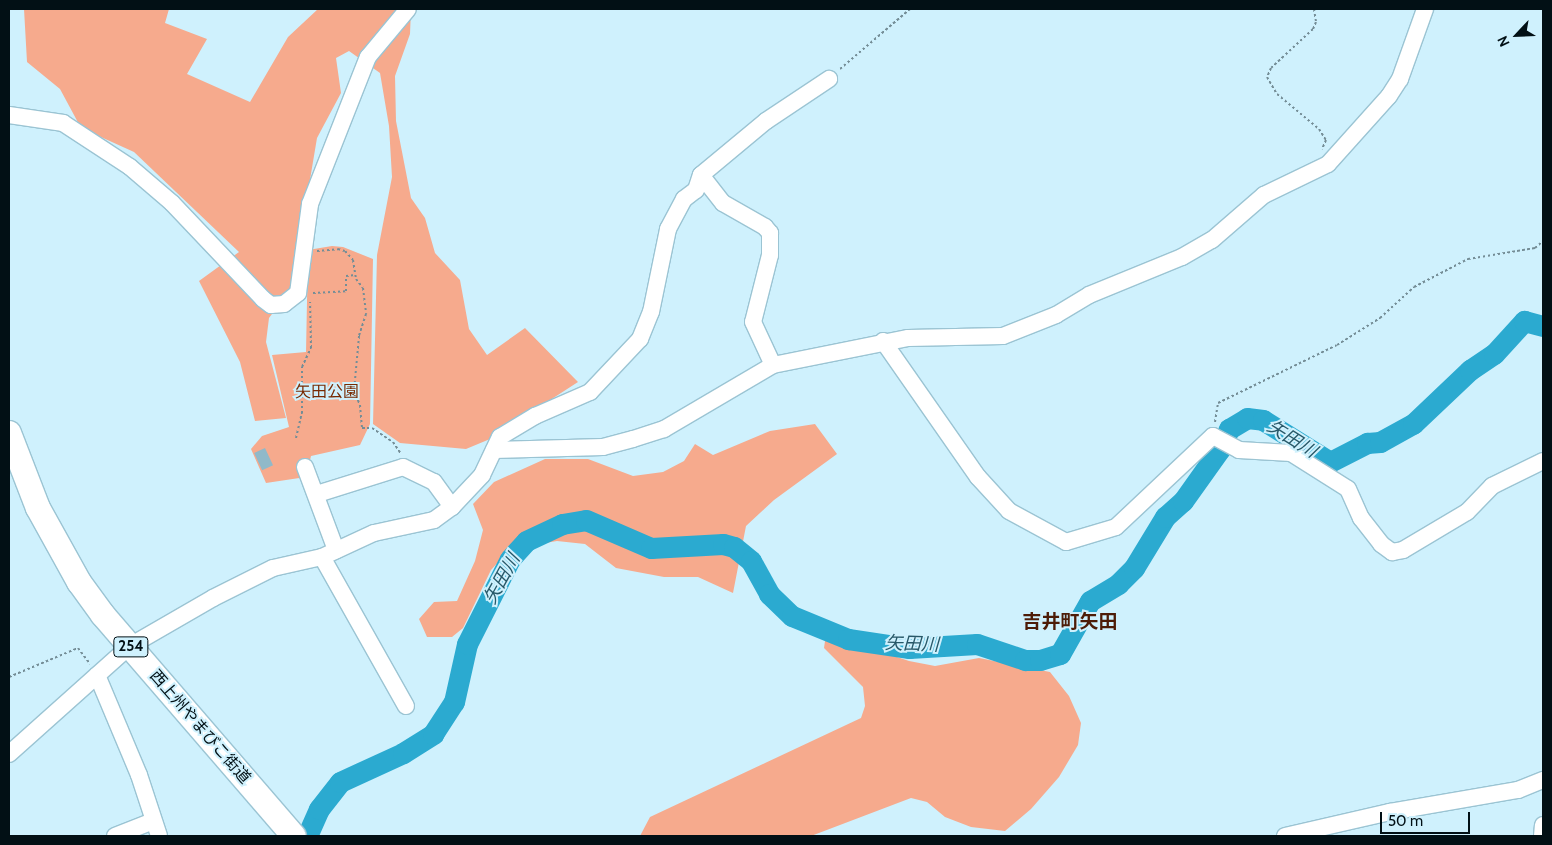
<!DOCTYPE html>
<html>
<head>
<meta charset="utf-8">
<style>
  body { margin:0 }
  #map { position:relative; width:1552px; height:845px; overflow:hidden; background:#cff1fd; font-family:Cabin,"Noto Sans JP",sans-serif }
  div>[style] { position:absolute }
  .green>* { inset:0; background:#f6aa8d }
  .river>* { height:21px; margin:-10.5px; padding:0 10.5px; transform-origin:10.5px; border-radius:10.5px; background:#2baad0 }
  .building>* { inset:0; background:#90b9c9; transform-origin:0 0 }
  .path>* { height:2px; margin-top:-1px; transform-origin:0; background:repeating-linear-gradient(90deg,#748d96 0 2.5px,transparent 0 5px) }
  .roads { filter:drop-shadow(1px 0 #9bc4d3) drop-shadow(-1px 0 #9bc4d3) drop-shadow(0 1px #9bc4d3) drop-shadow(0 -1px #9bc4d3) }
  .minor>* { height:16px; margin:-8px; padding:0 8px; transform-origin:8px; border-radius:8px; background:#fff }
  .highway>* { height:24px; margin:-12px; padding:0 12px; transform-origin:12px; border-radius:12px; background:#fff }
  span { translate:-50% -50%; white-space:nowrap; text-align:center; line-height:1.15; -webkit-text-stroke:4px #cff1fd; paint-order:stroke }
  .shield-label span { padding:1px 4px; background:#cff1fd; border:1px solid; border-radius:4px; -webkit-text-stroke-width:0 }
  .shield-label { font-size:15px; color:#021015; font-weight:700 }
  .park-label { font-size:16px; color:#782a02 }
  .street-label { font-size:16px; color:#021015 }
  .water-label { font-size:18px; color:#275868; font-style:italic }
  .quarter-label { font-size:19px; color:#4d1c07; font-weight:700 }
  .frame { position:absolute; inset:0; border:10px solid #021015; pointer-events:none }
  .north { position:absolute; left:1492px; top:10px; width:50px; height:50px; -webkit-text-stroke:4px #cff1fd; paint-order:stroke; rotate:245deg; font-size:14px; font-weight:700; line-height:20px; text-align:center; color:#021015 }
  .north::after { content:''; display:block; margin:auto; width:18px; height:22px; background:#021015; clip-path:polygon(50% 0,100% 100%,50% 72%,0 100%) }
  .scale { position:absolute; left:1380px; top:812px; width:90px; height:22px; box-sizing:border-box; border:2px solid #021015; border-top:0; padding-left:6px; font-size:15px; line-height:18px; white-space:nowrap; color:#021015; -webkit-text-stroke:4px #cff1fd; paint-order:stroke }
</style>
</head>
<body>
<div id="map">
  <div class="green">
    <i style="clip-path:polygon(24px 9px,169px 9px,165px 23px,207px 39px,187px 74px,250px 102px,288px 37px,318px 9px,411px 9px,410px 34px,395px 76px,396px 121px,411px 198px,425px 218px,435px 253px,460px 280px,469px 329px,487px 355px,525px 328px,578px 382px,490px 439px,466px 449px,400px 443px,373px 424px,377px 255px,392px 177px,389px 126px,380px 73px,349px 51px,336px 58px,341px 93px,317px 138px,292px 287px,269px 318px,266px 342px,286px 418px,255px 421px,240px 362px,199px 281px,239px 252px,134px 152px,81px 128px,60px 89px,27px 62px)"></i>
    <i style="clip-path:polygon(332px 246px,343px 247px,373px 259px,370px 424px,360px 445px,311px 456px,306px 477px,266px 483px,251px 449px,262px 436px,289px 427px,272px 355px,306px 352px,308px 250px)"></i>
    <i style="clip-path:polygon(815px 424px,837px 454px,774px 500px,746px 526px,733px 593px,698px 577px,664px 577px,616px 568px,585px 544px,557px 541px,510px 549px,491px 570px,463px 628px,452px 637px,427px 637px,419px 619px,434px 602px,457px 601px,475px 561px,483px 530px,473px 504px,494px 482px,545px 459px,588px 459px,633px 476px,663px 472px,684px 461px,695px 444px,713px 455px,770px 431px)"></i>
    <i style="clip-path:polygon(839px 628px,858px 633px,882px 652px,909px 661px,935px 666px,979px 658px,1050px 672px,1069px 696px,1081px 723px,1078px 745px,1059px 777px,1031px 809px,1005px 831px,971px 827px,945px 817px,927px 802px,911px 798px,811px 836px,640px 836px,650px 817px,861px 718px,865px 706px,863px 687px,824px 648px,826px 634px)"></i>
  </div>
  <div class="river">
    <i style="left:307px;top:836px;width:30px;rotate:-66deg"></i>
    <i style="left:319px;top:809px;width:34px;rotate:-52deg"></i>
    <i style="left:340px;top:782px;width:69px;rotate:-24.7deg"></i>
    <i style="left:403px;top:753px;width:36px;rotate:-32deg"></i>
    <i style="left:433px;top:734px;width:38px;rotate:-57deg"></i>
    <i style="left:454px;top:702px;width:59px;rotate:-77.4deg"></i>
    <i style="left:467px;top:644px;width:95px;rotate:-63.2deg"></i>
    <i style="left:510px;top:559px;width:24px;rotate:-48deg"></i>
    <i style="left:526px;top:541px;width:40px;rotate:-25deg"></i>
    <i style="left:562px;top:524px;width:24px;rotate:-9deg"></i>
    <i style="left:586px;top:520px;width:71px;rotate:23.3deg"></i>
    <i style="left:651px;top:548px;width:72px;rotate:-3.2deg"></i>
    <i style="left:723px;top:544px;width:11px;rotate:15deg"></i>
    <i style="left:734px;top:547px;width:22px;rotate:39deg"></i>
    <i style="left:751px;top:561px;width:38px;rotate:61deg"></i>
    <i style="left:769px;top:594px;width:32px;rotate:44deg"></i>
    <i style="left:792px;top:616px;width:61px;rotate:22.3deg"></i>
    <i style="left:848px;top:639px;width:62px;rotate:8.4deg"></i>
    <i style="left:909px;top:648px;width:68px;rotate:-3.4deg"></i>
    <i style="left:977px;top:644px;width:51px;rotate:18.4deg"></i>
    <i style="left:1025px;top:660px;width:15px"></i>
    <i style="left:1040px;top:660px;width:21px;rotate:-17deg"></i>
    <i style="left:1060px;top:654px;width:61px;rotate:-60.5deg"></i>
    <i style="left:1090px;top:601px;width:33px;rotate:-31deg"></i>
    <i style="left:1118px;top:584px;width:23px;rotate:-45deg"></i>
    <i style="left:1134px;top:568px;width:60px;rotate:-58.7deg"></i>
    <i style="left:1165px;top:517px;width:24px;rotate:-42deg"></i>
    <i style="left:1183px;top:501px;width:64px;rotate:-54.6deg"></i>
    <i style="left:1220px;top:449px;width:22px;rotate:-66deg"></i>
    <i style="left:1229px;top:429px;width:21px;rotate:-31deg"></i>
    <i style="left:1247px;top:418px;width:16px;rotate:7deg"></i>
    <i style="left:1263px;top:420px;width:79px;rotate:32.1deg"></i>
    <i style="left:1330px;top:462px;width:42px;rotate:-27.2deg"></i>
    <i style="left:1367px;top:443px;width:13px;rotate:-4deg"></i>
    <i style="left:1380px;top:442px;width:38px;rotate:-29deg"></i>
    <i style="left:1413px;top:424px;width:79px;rotate:-43.5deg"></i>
    <i style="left:1470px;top:370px;width:29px;rotate:-34deg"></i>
    <i style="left:1494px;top:354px;width:45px;rotate:-47.7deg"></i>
    <i style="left:1524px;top:321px;width:20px;rotate:15deg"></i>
  </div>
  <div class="building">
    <i style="left:265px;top:448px;width:19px;height:12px;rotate:65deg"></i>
  </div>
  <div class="path">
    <i style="left:1314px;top:9px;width:13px;rotate:81deg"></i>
    <i style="left:1316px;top:22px;width:8px;rotate:113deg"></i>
    <i style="left:1313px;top:29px;width:57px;rotate:137.1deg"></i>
    <i style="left:1271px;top:68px;width:10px;rotate:114deg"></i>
    <i style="left:1267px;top:77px;width:20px;rotate:60deg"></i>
    <i style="left:1277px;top:94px;width:55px;rotate:39.8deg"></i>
    <i style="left:1319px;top:129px;width:13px;rotate:58deg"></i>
    <i style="left:1326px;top:140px;width:10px;rotate:114deg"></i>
    <i style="left:840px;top:69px;width:92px;rotate:-40.6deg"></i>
    <i style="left:317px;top:251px;width:21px;rotate:-5deg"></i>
    <i style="left:338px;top:249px;width:7px;rotate:16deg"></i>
    <i style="left:345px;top:251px;width:12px;rotate:48deg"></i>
    <i style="left:353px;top:260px;width:19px;rotate:81deg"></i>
    <i style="left:356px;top:279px;width:11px;rotate:52deg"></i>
    <i style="left:363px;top:288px;width:26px;rotate:83deg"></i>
    <i style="left:366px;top:314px;width:23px;rotate:108deg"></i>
    <i style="left:359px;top:336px;width:55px;rotate:95.2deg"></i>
    <i style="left:354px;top:391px;width:15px;rotate:67deg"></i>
    <i style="left:360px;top:405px;width:23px;rotate:85deg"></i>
    <i style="left:362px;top:428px;width:10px"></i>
    <i style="left:372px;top:428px;width:25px;rotate:34deg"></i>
    <i style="left:393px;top:442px;width:14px;rotate:56deg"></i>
    <i style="left:313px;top:293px;width:33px;rotate:-3deg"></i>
    <i style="left:346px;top:291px;width:15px;rotate:-90deg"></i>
    <i style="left:346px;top:276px;width:9px;rotate:-6deg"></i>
    <i style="left:1215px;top:422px;width:19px;rotate:-81deg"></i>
    <i style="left:1218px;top:403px;width:132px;rotate:-26deg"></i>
    <i style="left:1337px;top:345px;width:51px;rotate:-32.1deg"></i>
    <i style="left:1380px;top:318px;width:46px;rotate:-42.4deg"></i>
    <i style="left:1414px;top:287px;width:61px;rotate:-27.4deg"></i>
    <i style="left:1468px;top:259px;width:68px;rotate:-9.3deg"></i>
    <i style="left:1535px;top:248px;width:11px;rotate:-41deg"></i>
    <i style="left:296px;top:438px;width:26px;rotate:-77deg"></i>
    <i style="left:302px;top:413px;width:46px;rotate:-90deg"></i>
    <i style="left:302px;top:367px;width:21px;rotate:-65deg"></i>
    <i style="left:311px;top:348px;width:46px;rotate:-91.2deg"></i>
    <i style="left:9px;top:677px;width:75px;rotate:-22.8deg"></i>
    <i style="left:78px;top:648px;width:20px;rotate:53deg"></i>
  </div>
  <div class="roads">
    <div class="minor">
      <i style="left:9px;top:115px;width:55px;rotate:8.4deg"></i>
      <i style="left:63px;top:123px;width:80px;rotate:33.3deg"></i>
      <i style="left:130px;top:167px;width:55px;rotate:40.6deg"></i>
      <i style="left:172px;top:203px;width:132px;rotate:46.5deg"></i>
      <i style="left:263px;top:299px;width:10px;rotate:37deg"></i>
      <i style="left:271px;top:305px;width:13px;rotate:-4deg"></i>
      <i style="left:284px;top:304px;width:18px;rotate:-38deg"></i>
      <i style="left:298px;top:293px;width:90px;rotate:-82.3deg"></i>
      <i style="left:310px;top:204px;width:158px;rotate:-68.5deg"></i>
      <i style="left:368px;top:57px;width:62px;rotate:-50.2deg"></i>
      <i style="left:701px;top:175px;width:36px;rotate:52deg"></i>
      <i style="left:723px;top:203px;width:48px;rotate:29.7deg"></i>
      <i style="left:765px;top:227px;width:8px;rotate:50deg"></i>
      <i style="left:770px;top:233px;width:22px;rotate:90deg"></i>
      <i style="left:770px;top:255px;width:69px;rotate:104.2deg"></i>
      <i style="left:753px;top:322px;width:47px;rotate:65.1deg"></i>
      <i style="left:883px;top:341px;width:166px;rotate:55.1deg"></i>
      <i style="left:978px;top:477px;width:46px;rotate:47.6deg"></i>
      <i style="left:1009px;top:511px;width:65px;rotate:28.5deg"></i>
      <i style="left:1066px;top:542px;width:52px;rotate:-16.7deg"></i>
      <i style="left:1116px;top:527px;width:133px;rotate:-43.2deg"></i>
      <i style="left:1213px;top:436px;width:30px;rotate:28deg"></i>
      <i style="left:1239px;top:450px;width:52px;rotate:3.3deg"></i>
      <i style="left:1291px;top:453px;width:67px;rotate:32.3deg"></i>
      <i style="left:1348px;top:489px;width:32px;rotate:66deg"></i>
      <i style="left:1361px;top:518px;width:33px;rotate:52deg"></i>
      <i style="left:1381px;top:544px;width:14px;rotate:36deg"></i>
      <i style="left:1392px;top:552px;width:11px;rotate:-10deg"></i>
      <i style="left:1403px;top:550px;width:74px;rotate:-30.7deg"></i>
      <i style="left:1467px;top:512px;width:36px;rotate:-46deg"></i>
      <i style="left:1492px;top:486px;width:57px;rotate:-26.1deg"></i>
      <i style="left:494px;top:450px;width:109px;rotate:-1.6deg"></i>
      <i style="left:603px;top:447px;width:31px;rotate:-15deg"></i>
      <i style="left:633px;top:439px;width:33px;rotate:-18deg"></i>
      <i style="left:664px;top:429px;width:126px;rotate:-30.4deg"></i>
      <i style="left:773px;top:365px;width:138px;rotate:-11.3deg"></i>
      <i style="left:908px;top:338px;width:95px;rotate:-1.2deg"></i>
      <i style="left:1003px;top:336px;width:57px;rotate:-21.6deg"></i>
      <i style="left:1056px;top:315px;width:39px;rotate:-31deg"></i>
      <i style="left:1089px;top:295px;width:100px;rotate:-22.2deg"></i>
      <i style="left:1182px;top:257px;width:34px;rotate:-30deg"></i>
      <i style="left:1212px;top:240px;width:69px;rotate:-40.9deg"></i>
      <i style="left:1264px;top:195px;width:71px;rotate:-25.8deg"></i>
      <i style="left:1328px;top:164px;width:91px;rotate:-48.1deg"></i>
      <i style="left:1389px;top:96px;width:20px;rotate:-57deg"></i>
      <i style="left:1400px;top:79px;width:74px;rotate:-70.3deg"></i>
      <i style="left:305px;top:467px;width:89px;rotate:69.5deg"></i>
      <i style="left:317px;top:494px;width:90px;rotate:-17.4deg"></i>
      <i style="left:403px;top:467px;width:34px;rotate:26deg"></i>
      <i style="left:434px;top:482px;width:31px;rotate:54deg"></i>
      <i style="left:322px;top:557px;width:171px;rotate:60.6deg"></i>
      <i style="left:97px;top:675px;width:108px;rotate:67.2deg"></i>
      <i style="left:139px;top:775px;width:64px;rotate:71.8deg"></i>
      <i style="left:9px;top:754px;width:162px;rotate:-41.8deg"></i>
      <i style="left:130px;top:646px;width:96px;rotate:-30deg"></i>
      <i style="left:213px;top:598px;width:67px;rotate:-26.6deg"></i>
      <i style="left:273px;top:568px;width:50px;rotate:-12.7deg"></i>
      <i style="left:322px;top:557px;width:57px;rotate:-24.8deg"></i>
      <i style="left:374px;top:533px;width:61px;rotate:-12.2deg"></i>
      <i style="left:434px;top:520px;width:22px;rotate:-36deg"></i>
      <i style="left:452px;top:507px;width:44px;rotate:-46.8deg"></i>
      <i style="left:482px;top:475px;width:42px;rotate:-64.7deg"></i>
      <i style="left:500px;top:437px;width:41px;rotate:-31deg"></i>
      <i style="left:535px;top:416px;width:60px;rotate:-23.6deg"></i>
      <i style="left:590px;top:392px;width:73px;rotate:-46.7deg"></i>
      <i style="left:640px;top:339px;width:29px;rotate:-68deg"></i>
      <i style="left:651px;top:312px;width:85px;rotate:-78.4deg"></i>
      <i style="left:668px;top:229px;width:34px;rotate:-62deg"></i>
      <i style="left:684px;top:199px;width:15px;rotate:-37deg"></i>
      <i style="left:696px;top:190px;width:16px;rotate:-72deg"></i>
      <i style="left:701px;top:175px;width:85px;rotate:-39.7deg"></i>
      <i style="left:766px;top:121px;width:76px;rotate:-33.7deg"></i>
      <i style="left:115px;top:836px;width:41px;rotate:-21.5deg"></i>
      <i style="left:1285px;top:836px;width:108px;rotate:-12.9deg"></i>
      <i style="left:1390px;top:812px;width:130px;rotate:-9.8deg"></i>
      <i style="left:1518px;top:790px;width:27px;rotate:-22deg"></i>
      <i style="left:1542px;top:836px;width:11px;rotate:-85deg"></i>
    </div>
    <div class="highway">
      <i style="left:9px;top:433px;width:80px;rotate:68.9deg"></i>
      <i style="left:38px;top:508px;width:85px;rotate:61deg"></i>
      <i style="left:79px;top:582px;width:41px;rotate:54deg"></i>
      <i style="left:103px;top:615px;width:292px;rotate:49.2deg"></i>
    </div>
  </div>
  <div class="shield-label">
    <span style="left:131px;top:647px">254</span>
  </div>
  <div class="park-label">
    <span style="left:327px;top:392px">矢田公園</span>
  </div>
  <div class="street-label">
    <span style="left:200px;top:727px;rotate:49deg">西上州やまびこ街道</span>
  </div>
  <div class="water-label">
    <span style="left:1292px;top:439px;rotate:32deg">矢田川</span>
    <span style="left:502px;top:579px;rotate:-61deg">矢田川</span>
    <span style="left:912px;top:644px;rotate:2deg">矢田川</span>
  </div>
  <div class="quarter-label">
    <span style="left:1070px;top:622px">吉井町矢田</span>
  </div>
  <div class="frame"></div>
  <div class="north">N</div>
  <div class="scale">50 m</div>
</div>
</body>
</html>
